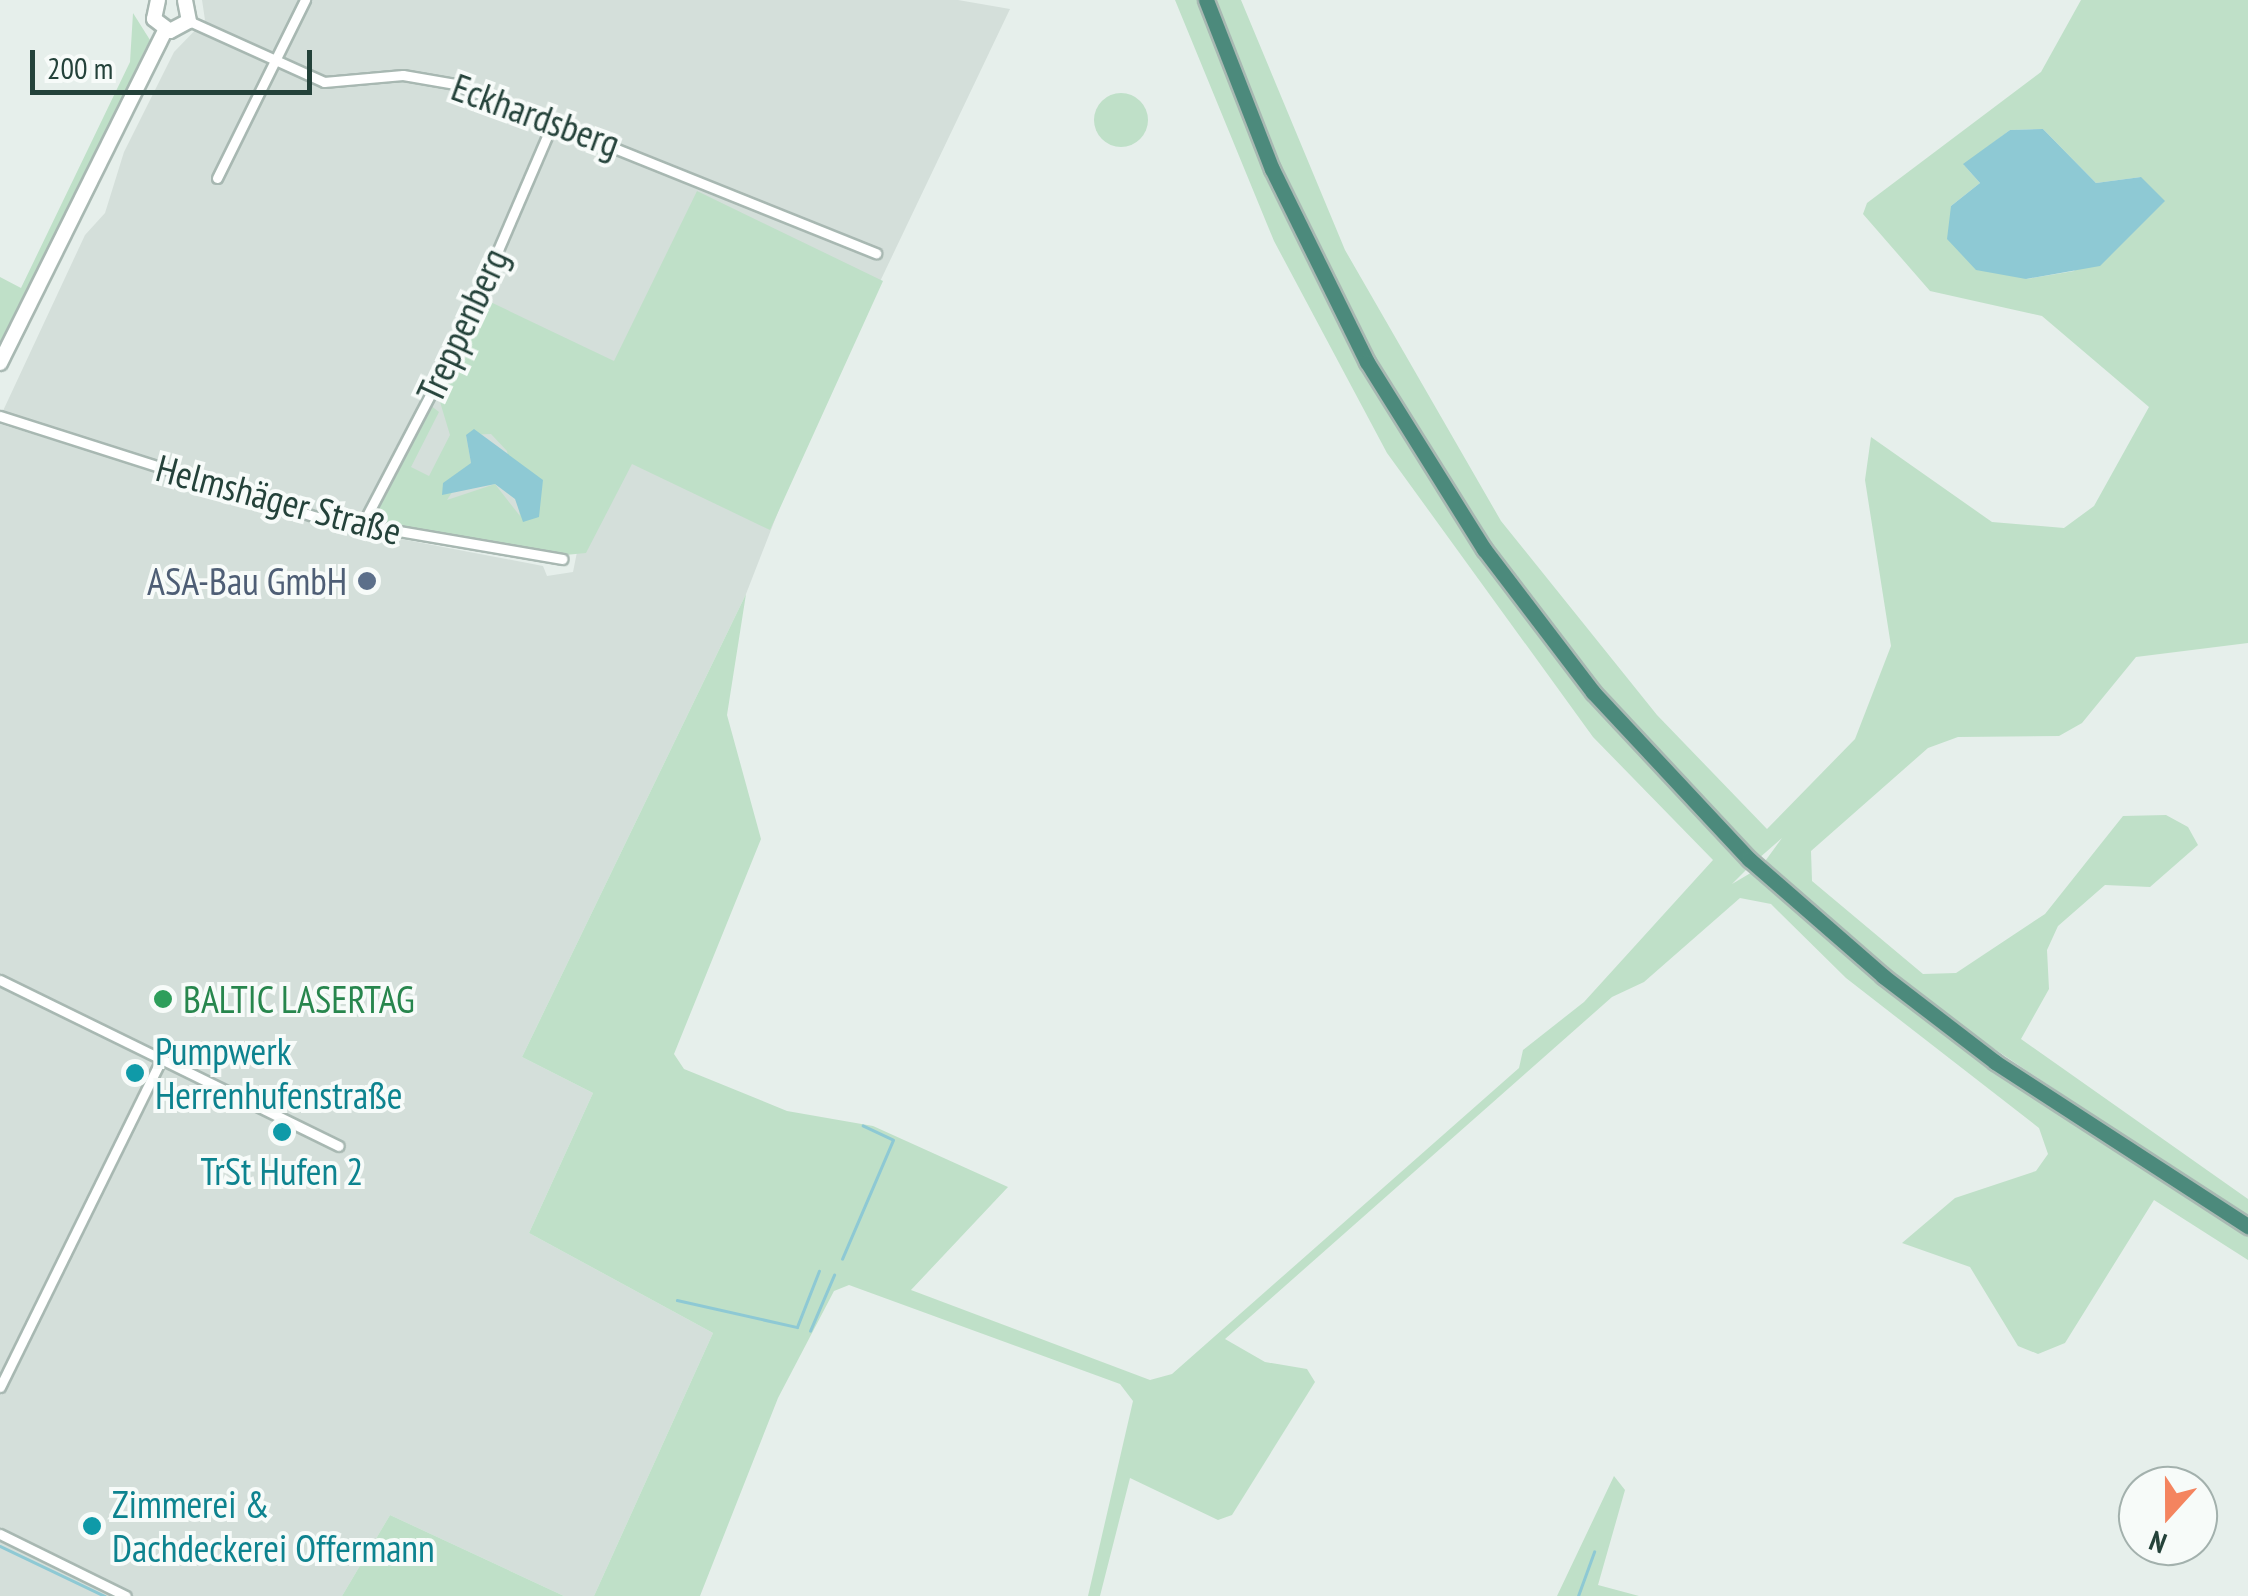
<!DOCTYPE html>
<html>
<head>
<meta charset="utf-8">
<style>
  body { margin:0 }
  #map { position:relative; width:2248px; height:1596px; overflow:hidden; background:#e6efeb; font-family:"PT Sans Narrow",sans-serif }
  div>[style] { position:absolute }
  .built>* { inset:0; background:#d4dfda }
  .green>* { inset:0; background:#bfe0c8 }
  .round { border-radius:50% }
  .water>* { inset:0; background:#8ec9d4 }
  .stream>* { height:2.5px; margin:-1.25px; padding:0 1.25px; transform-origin:1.25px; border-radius:1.25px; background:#8ec9d4 }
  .roads { filter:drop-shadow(2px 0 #a8b8b2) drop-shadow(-2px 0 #a8b8b2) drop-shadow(0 2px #a8b8b2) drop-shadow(0 -2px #a8b8b2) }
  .minor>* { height:9px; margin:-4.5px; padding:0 4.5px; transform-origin:4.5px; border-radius:4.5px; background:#fff }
  .secondary>* { height:14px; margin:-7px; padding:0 7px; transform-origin:7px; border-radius:7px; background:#fff }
  .trunk>* { height:15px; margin:-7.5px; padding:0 7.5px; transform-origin:7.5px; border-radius:7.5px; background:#4c8a7c }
  .dots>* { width:28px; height:28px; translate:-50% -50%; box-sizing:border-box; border:5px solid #f7fbf9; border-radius:50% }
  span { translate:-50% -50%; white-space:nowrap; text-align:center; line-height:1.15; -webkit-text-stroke:8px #f7fbf9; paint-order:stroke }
  .street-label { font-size:38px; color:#24423a }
  .service-label { font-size:38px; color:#4e5e75 }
  .right { translate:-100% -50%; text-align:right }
  .leisure-label { font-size:38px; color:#27864d }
  .left { translate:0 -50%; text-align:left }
  .culture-label { font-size:38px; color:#0d838f }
  .north { position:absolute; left:2118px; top:1466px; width:100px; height:100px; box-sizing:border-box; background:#f7fbf9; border:2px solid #a3b1ad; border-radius:50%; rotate:201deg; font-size:28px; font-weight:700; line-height:40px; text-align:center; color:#24423a }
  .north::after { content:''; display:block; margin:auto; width:35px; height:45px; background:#f4845f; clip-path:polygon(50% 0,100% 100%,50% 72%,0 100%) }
  .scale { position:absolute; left:30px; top:50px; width:282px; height:45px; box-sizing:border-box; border:5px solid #24423a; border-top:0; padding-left:12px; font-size:30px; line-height:35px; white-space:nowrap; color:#24423a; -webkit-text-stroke:8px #f7fbf9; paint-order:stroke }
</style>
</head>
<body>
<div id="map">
  <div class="built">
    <i style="clip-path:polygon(202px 0,958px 0,1010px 9px,813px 422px,746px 594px,522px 1057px,593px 1093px,529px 1233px,713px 1333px,594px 1596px,564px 1596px,390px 1515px,342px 1596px,0 1596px,0 424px,333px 526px,543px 566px,547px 576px,573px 572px,577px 552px,544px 557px,350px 521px,2px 413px,85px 235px,105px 213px,124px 152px,174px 52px,205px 20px)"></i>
  </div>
  <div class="green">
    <i style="clip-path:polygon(1175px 0,1200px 0,1302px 248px,1412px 451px,1607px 718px,1749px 867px,1732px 884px,1754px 871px,1895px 994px,2248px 1233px,2248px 1260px,2154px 1200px,2065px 1343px,2038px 1354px,2018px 1346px,1970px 1267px,1902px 1243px,1955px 1198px,2036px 1171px,2048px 1154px,2039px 1128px,1846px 978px,1771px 904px,1740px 898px,1644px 982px,1612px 997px,1225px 1339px,1265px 1362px,1307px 1369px,1315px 1382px,1232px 1515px,1218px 1520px,1130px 1478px,1100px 1596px,1088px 1596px,1133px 1401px,1120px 1384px,849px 1285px,834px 1291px,778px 1398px,700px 1596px,594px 1596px,713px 1333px,529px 1233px,593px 1093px,522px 1057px,746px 594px,727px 715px,761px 839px,674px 1054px,684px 1069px,787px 1111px,873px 1126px,1008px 1187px,911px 1290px,1150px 1380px,1172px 1374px,1519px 1068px,1523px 1050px,1584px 1002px,1713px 860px,1593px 737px,1387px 453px,1274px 241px)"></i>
    <i style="clip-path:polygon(evenodd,1211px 0,1241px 0,1345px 250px,1501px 521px,1657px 715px,1767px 829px,1855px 739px,1891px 646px,1865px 480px,1871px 437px,1992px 522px,2064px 528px,2094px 506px,2149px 407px,2042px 316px,1930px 291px,1863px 214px,1867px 203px,2041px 72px,2081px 0,2248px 0,2248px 643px,2136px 657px,2082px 723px,2059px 736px,1958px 737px,1928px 748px,1811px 851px,1812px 881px,1923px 974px,1956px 973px,2045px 914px,2123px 816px,2166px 815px,2188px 827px,2198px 845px,2150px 887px,2105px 885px,2058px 926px,2047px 950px,2049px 989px,2021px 1039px,2248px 1199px,2248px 1219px,1926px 1003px,1763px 864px,1782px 838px,1758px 859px,1616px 710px,1501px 564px,1397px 404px,1295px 207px,1211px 0,2043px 129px,2096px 183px,2141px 177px,2074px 271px,2026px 279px,1951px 206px,1980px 183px,1964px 165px,2010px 130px,2043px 129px)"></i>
    <i style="clip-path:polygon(133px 13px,150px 40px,0 347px,0 277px,21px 288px,130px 62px)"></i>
    <i class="round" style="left:1094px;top:93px;width:54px;height:54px"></i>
    <i style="clip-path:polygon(evenodd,697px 191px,883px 281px,770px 530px,632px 464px,586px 553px,544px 557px,381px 524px,376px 510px,430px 405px,439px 412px,411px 467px,429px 476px,450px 435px,437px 392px,482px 298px,614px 361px,697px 191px,491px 434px,507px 451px,520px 516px,495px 484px,447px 500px,471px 463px,466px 435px,491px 434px)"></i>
    <i style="clip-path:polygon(1614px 1476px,1625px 1490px,1598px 1585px,1639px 1596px,1557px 1596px)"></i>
    <i style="clip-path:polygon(390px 1515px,564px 1596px,342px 1596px)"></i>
  </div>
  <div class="water">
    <i style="clip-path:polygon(2043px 129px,2096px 183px,2141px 177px,2165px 201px,2100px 266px,2026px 279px,1976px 270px,1947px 239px,1951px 206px,1980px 183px,1963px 164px,2010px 130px)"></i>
    <i style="clip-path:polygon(474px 429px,543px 480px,539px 517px,523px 522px,515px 499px,495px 484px,442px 495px,443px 483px,471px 463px,466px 435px)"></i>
  </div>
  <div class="stream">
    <i style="left:842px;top:1259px;width:129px;rotate:-66.8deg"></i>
    <i style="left:893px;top:1140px;width:33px;rotate:-155deg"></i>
    <i style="left:677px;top:1300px;width:123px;rotate:12.7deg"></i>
    <i style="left:797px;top:1327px;width:60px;rotate:-68.6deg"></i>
    <i style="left:810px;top:1331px;width:61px;rotate:-66.8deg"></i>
    <i style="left:0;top:1546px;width:116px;rotate:25.5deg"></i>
    <i style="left:1578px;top:1596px;width:47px;rotate:-70deg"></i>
  </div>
  <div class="roads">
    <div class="minor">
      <i style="left:189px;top:21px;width:148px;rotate:24.3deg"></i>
      <i style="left:324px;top:82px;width:79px;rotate:-5.1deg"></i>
      <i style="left:403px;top:75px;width:53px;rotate:9.8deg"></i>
      <i style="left:455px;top:84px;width:454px;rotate:21.9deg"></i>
      <i style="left:217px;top:178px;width:199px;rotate:-63.7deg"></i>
      <i style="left:0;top:416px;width:333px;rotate:17.7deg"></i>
      <i style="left:317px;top:517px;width:249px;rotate:9.7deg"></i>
      <i style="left:361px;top:527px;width:216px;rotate:-62.4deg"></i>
      <i style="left:461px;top:336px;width:235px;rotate:-66.7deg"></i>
      <i style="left:0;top:980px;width:377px;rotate:26.1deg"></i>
      <i style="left:0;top:1387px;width:367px;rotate:-63.8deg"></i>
      <i style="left:0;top:1534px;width:140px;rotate:26.2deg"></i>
    </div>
    <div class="secondary">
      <i style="left:158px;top:0;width:19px;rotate:102deg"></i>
      <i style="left:154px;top:19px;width:20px;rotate:37deg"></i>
      <i style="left:170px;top:31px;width:21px;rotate:-28deg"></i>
      <i style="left:189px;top:21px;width:21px;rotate:-101deg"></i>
      <i style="left:0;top:363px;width:372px;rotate:-63.6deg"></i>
    </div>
    <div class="trunk">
      <i style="left:1206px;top:0;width:181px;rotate:68.7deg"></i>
      <i style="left:1272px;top:169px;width:215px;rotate:63.8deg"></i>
      <i style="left:1367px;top:362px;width:221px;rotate:58deg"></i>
      <i style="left:1484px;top:549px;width:180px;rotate:52.7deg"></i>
      <i style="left:1593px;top:692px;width:229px;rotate:47deg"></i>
      <i style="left:1749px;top:859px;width:178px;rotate:41.1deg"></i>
      <i style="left:1883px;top:976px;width:141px;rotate:37.5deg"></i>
      <i style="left:1995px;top:1062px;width:302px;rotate:33deg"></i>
    </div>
  </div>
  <div class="dots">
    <i style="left:367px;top:581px;background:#5c6f8a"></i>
    <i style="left:163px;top:999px;background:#2e9e5b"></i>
    <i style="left:135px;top:1073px;background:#0f9aa8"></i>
    <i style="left:282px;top:1132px;background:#0f9aa8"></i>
    <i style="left:92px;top:1526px;background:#0f9aa8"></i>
  </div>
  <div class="street-label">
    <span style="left:536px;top:115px;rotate:20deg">Eckhardsberg</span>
    <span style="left:462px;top:325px;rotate:-65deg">Treppenberg</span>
    <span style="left:279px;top:499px;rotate:15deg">Helmshäger Straße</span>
  </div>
  <div class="service-label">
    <span class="right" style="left:347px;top:581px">ASA-Bau GmbH</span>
  </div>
  <div class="leisure-label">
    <span class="left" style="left:183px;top:999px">BALTIC LASERTAG</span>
  </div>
  <div class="culture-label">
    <span class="left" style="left:155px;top:1073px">Pumpwerk<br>Herrenhufenstraße</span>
    <span style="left:282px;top:1171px">TrSt Hufen 2</span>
    <span class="left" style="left:112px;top:1526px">Zimmerei &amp;<br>Dachdeckerei Offermann</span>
  </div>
  <div class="north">N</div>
  <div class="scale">200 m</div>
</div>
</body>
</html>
